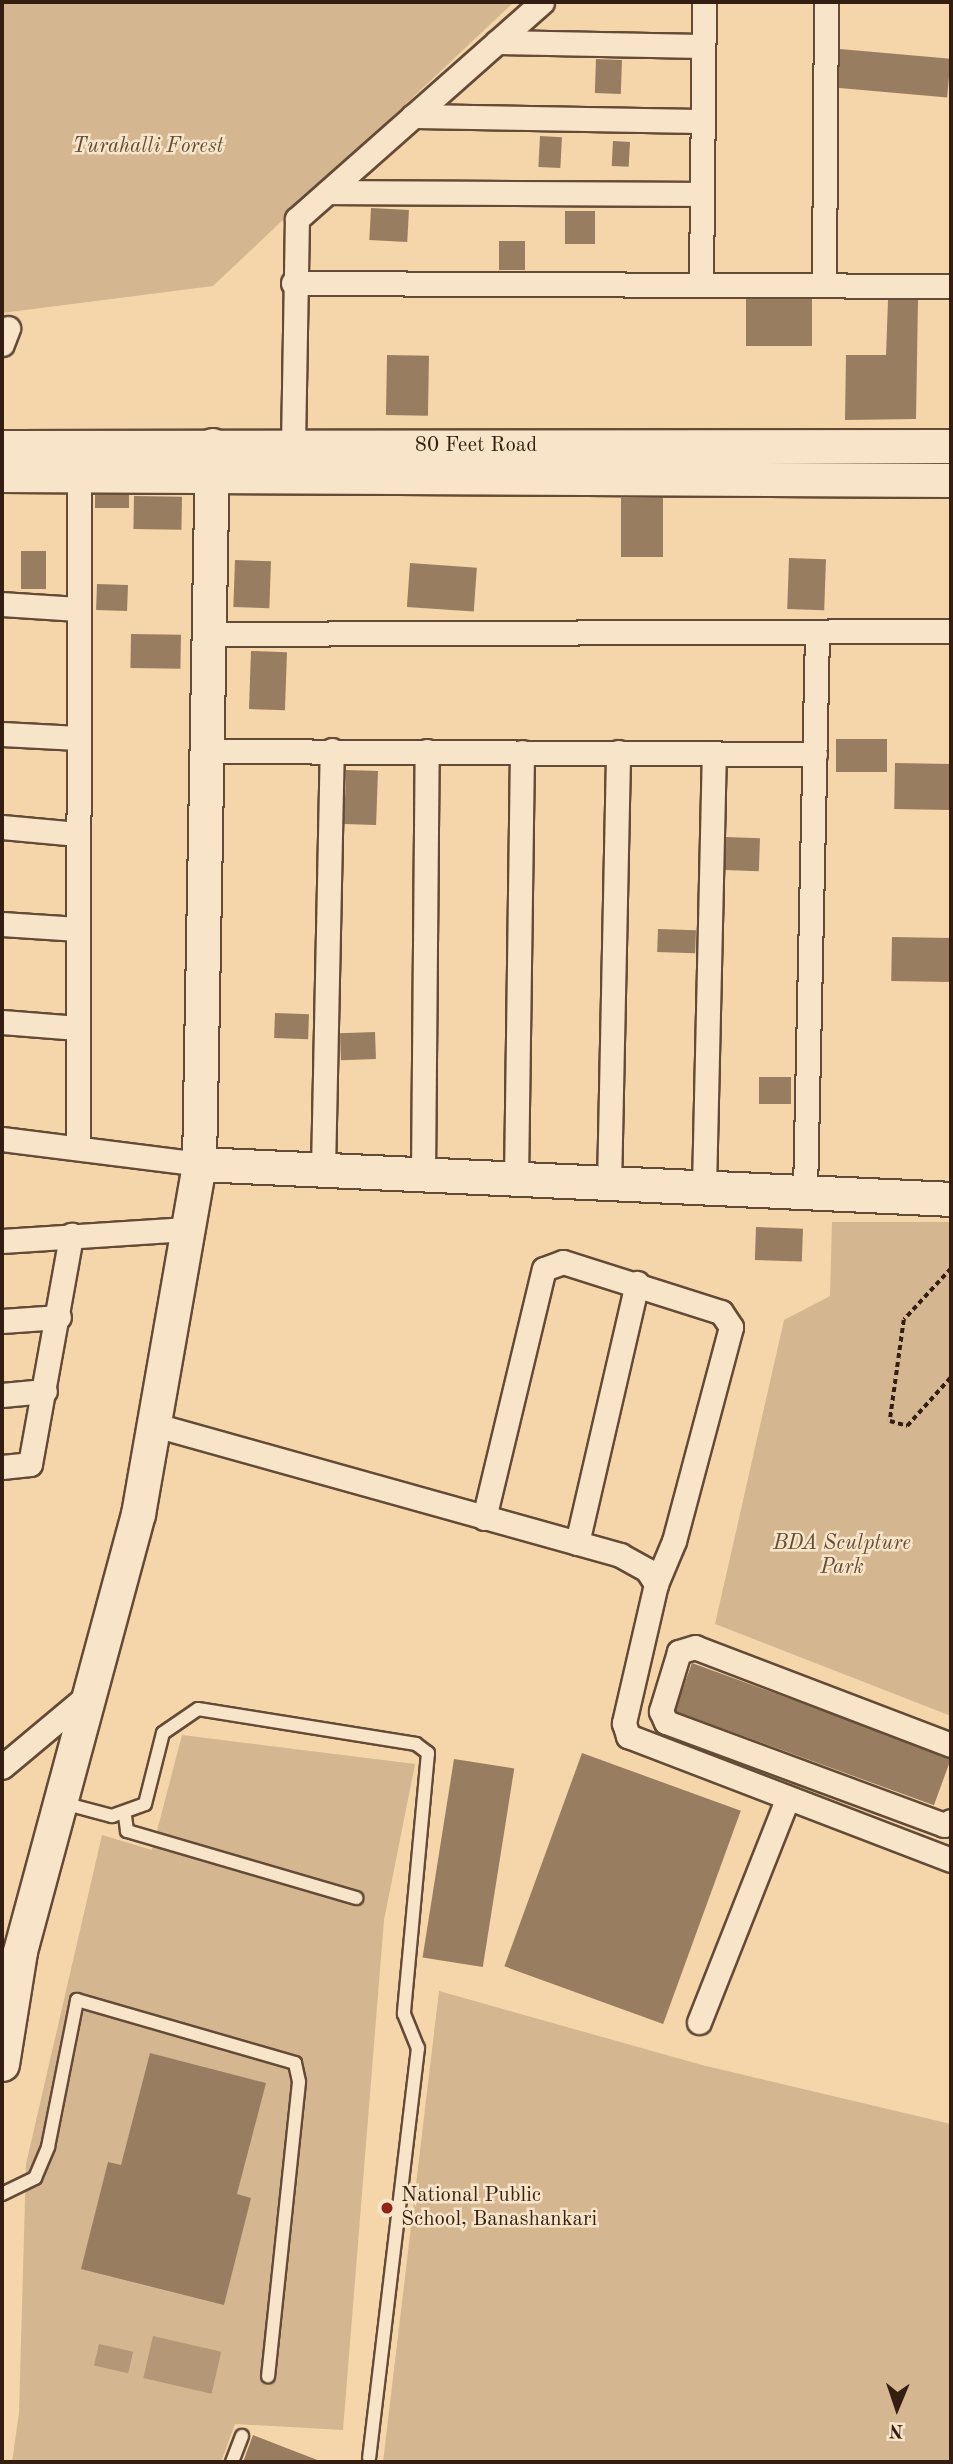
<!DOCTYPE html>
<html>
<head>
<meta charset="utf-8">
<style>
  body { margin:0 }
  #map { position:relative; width:953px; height:2464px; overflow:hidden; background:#f5d6aa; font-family:"Old Standard TT",serif }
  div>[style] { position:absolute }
  .green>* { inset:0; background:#d4b790 }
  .water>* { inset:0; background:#b39776; transform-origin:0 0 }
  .building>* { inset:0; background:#987d61; transform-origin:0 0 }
  .path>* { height:3.5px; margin-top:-1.75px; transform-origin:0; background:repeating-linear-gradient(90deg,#341d11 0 5px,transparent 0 8.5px) }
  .roads { filter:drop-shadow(2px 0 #644b37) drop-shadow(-2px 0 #644b37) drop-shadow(0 2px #644b37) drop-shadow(0 -2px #644b37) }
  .lane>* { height:12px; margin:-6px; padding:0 6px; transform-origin:6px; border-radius:6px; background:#f8e4c8 }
  .street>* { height:23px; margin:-11.5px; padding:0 11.5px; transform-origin:11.5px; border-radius:11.5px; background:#f8e4c8 }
  .secondary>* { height:33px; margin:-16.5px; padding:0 16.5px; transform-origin:16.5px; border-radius:16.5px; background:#f8e4c8 }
  .dots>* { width:19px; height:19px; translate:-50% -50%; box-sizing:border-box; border:4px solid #f8e4c8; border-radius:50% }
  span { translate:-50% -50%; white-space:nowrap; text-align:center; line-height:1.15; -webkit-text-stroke:5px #f8e4c8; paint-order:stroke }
  .park-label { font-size:21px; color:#644b37; font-style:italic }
  .street-label { font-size:21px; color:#341d11 }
  .poi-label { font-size:21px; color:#341d11 }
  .left { translate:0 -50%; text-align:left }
  .frame { position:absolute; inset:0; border:4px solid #341d11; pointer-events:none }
  .north { position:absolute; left:862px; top:2373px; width:70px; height:70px; -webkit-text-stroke:5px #f8e4c8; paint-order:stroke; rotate:182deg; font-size:19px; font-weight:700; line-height:28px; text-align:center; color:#341d11 }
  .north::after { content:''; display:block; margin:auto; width:24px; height:32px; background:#341d11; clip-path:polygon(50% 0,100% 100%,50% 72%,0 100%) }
</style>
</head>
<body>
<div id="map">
  <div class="green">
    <i style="clip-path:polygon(2px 2px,514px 2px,213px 286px,2px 313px)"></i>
    <i style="clip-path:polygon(832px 1222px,951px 1222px,951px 1716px,715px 1624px,784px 1320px,830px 1296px)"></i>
    <i style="clip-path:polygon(182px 1735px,415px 1764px,384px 1920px,343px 2430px,235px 2424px,221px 2462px,12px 2462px,19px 2413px,26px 2164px,102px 1835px,152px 1850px)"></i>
    <i style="clip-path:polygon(439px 1991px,702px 2065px,951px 2124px,951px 2462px,383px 2462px)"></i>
  </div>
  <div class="water">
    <i style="left:153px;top:2336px;width:70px;height:43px;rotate:13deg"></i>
    <i style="left:99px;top:2344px;width:35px;height:22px;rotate:13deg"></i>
  </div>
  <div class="building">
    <i style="left:840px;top:49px;width:111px;height:39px;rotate:5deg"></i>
    <i style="left:596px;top:59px;width:26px;height:34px;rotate:2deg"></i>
    <i style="left:540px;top:136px;width:22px;height:31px;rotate:3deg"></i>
    <i style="left:613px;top:141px;width:17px;height:25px;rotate:3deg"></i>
    <i style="left:371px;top:208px;width:38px;height:32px;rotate:3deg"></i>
    <i style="left:565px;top:211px;width:30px;height:33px"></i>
    <i style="left:499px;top:241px;width:26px;height:29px"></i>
    <i style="left:746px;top:299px;width:66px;height:47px"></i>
    <i style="clip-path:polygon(888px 300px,918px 300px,916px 419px,845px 420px,846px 355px,886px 355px)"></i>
    <i style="left:387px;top:355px;width:42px;height:60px;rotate:1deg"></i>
    <i style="left:95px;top:495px;width:34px;height:13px"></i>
    <i style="left:134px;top:496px;width:48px;height:33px;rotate:1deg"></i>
    <i style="left:621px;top:498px;width:42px;height:59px"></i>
    <i style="left:21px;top:551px;width:25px;height:38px"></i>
    <i style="left:789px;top:558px;width:37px;height:51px;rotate:2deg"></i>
    <i style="left:235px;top:560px;width:36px;height:47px;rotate:2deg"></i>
    <i style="left:410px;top:563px;width:67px;height:44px;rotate:4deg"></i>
    <i style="left:97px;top:584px;width:31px;height:26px;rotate:2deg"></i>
    <i style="left:131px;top:634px;width:50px;height:34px;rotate:1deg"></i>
    <i style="left:251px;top:651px;width:36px;height:58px;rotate:2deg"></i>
    <i style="left:836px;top:739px;width:51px;height:33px"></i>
    <i style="left:895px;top:763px;width:56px;height:46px;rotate:1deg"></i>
    <i style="left:346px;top:770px;width:32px;height:54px;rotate:2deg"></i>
    <i style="left:726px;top:837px;width:34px;height:33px;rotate:2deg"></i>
    <i style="left:658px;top:929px;width:38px;height:23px;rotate:2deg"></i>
    <i style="left:892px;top:937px;width:59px;height:44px;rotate:1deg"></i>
    <i style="left:275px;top:1013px;width:34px;height:25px;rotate:2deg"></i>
    <i style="left:375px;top:1032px;width:27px;height:35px;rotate:88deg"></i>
    <i style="left:759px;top:1077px;width:32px;height:27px"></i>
    <i style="left:756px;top:1227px;width:47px;height:33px;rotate:2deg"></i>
    <i style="left:692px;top:1663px;width:276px;height:51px;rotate:20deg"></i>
    <i style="left:582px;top:1753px;width:169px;height:227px;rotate:20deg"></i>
    <i style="left:454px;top:1759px;width:61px;height:201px;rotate:9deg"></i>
    <i style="clip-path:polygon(150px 2053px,266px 2083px,237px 2194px,251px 2198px,224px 2305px,81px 2269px,108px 2162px,121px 2165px)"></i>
    <i style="clip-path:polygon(253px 2435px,320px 2461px,319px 2462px,243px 2462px)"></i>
  </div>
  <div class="path">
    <i style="left:951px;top:1269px;width:69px;rotate:132.7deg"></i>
    <i style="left:904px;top:1320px;width:102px;rotate:97.9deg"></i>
    <i style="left:890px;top:1421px;width:18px;rotate:16deg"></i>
    <i style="left:907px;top:1426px;width:66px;rotate:-48.1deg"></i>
  </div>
  <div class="roads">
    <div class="lane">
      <i style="left:63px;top:1803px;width:51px;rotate:14.9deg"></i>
      <i style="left:112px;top:1816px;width:35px;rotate:-20deg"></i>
      <i style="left:145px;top:1804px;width:73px;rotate:-75.8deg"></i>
      <i style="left:163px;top:1733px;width:42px;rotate:-34.4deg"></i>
      <i style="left:198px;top:1709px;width:221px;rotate:9.1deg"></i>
      <i style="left:416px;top:1744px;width:15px;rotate:37deg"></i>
      <i style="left:428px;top:1753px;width:262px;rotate:95.3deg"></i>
      <i style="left:404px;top:2014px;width:37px;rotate:68deg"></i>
      <i style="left:418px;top:2048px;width:413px;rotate:96.8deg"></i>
      <i style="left:125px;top:1816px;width:15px;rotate:82deg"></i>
      <i style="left:127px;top:1831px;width:239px;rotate:16.3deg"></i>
      <i style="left:2px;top:2194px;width:37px;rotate:-26deg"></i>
      <i style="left:35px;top:2178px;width:34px;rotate:-67deg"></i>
      <i style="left:48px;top:2147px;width:150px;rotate:-78.8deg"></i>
      <i style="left:77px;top:2000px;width:227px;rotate:16.1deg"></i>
      <i style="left:295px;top:2063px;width:19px;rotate:78deg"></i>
      <i style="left:299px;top:2082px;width:296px;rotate:96deg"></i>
      <i style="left:232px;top:2462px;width:28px;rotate:-69deg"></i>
    </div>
    <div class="street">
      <i style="left:497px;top:42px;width:206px;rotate:1.1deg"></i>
      <i style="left:413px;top:116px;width:289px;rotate:1deg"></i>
      <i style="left:328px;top:192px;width:372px;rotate:0.3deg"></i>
      <i style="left:824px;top:282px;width:280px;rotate:-89.6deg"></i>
      <i style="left:293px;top:283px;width:658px;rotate:0.26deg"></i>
      <i style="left:701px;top:283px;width:281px;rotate:-89.4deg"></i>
      <i style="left:2px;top:344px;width:17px;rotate:-69deg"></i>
      <i style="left:293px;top:446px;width:227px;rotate:-89deg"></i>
      <i style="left:297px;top:219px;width:327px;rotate:-41.5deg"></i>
      <i style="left:2px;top:604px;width:76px;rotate:3.8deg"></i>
      <i style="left:207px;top:634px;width:744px;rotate:-0.23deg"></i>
      <i style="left:2px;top:734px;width:76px;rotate:3deg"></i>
      <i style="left:208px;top:751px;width:607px;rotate:0.28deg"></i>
      <i style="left:2px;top:827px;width:76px;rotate:5.3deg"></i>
      <i style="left:2px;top:924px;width:76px;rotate:3.8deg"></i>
      <i style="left:2px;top:1022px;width:76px;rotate:4.5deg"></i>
      <i style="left:2px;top:1139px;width:199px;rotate:7.2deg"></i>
      <i style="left:78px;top:1146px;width:670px;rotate:-89.91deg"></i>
      <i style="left:323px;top:1170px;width:420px;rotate:-88.8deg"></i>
      <i style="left:423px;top:1174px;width:423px;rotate:-89.5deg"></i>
      <i style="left:516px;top:1180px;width:428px;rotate:-89.2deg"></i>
      <i style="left:609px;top:1186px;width:434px;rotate:-88.8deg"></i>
      <i style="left:704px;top:1188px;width:435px;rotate:-88.7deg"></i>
      <i style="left:805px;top:1192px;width:559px;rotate:-88.77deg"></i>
      <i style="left:2px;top:1241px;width:185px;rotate:-3.7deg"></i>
      <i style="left:2px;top:1321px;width:57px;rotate:-4deg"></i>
      <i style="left:2px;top:1395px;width:43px;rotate:-5.3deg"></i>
      <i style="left:155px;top:1425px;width:483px;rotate:15.6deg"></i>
      <i style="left:620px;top:1555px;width:31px;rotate:29deg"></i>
      <i style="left:647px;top:1570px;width:17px;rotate:57deg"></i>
      <i style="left:656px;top:1584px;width:143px;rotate:103deg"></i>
      <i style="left:624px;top:1723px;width:14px;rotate:73deg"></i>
      <i style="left:628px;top:1736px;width:346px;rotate:21deg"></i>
      <i style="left:2px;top:1467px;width:28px;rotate:-6deg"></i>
      <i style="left:30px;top:1464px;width:233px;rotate:-79.8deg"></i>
      <i style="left:484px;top:1518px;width:256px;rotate:-76.5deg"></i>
      <i style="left:544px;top:1269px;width:20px;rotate:-20deg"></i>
      <i style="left:563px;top:1262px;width:166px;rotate:17.6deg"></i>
      <i style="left:721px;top:1312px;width:18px;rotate:56deg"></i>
      <i style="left:731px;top:1327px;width:221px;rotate:104.9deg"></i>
      <i style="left:674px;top:1541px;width:47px;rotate:112.7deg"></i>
      <i style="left:577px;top:1543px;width:267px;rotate:-77deg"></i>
      <i style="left:951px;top:1745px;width:274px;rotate:-159.1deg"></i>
      <i style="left:695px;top:1647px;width:17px;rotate:163deg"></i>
      <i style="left:679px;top:1652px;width:62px;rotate:107deg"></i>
      <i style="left:661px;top:1711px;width:12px;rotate:66deg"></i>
      <i style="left:666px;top:1722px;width:296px;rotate:20.3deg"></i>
      <i style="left:944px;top:1825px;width:8px;rotate:-30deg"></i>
      <i style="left:2px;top:1767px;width:111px;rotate:-39.9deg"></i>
      <i style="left:699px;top:2022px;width:239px;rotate:-68.4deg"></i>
    </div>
    <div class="secondary">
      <i style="left:2px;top:447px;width:949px;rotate:-0.06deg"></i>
      <i style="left:2px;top:475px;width:949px;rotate:0.3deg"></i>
      <i style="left:199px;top:1164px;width:753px;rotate:2.66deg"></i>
      <i style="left:2px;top:2064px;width:114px;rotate:-80.9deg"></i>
      <i style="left:20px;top:1951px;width:453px;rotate:-74.9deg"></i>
      <i style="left:138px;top:1514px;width:355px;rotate:-80.1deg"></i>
      <i style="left:199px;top:1164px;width:719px;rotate:-88.96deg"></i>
    </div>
  </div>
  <div class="dots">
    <i style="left:387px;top:2208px;background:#8f2418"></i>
  </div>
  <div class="park-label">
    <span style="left:148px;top:147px">Turahalli Forest</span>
    <span style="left:842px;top:1556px">BDA Sculpture<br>Park</span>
  </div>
  <div class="street-label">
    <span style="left:476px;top:446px">80 Feet Road</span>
  </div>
  <div class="poi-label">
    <span class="left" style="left:401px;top:2208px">National Public<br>School, Banashankari</span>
  </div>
  <div class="frame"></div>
  <div class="north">N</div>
</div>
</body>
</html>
